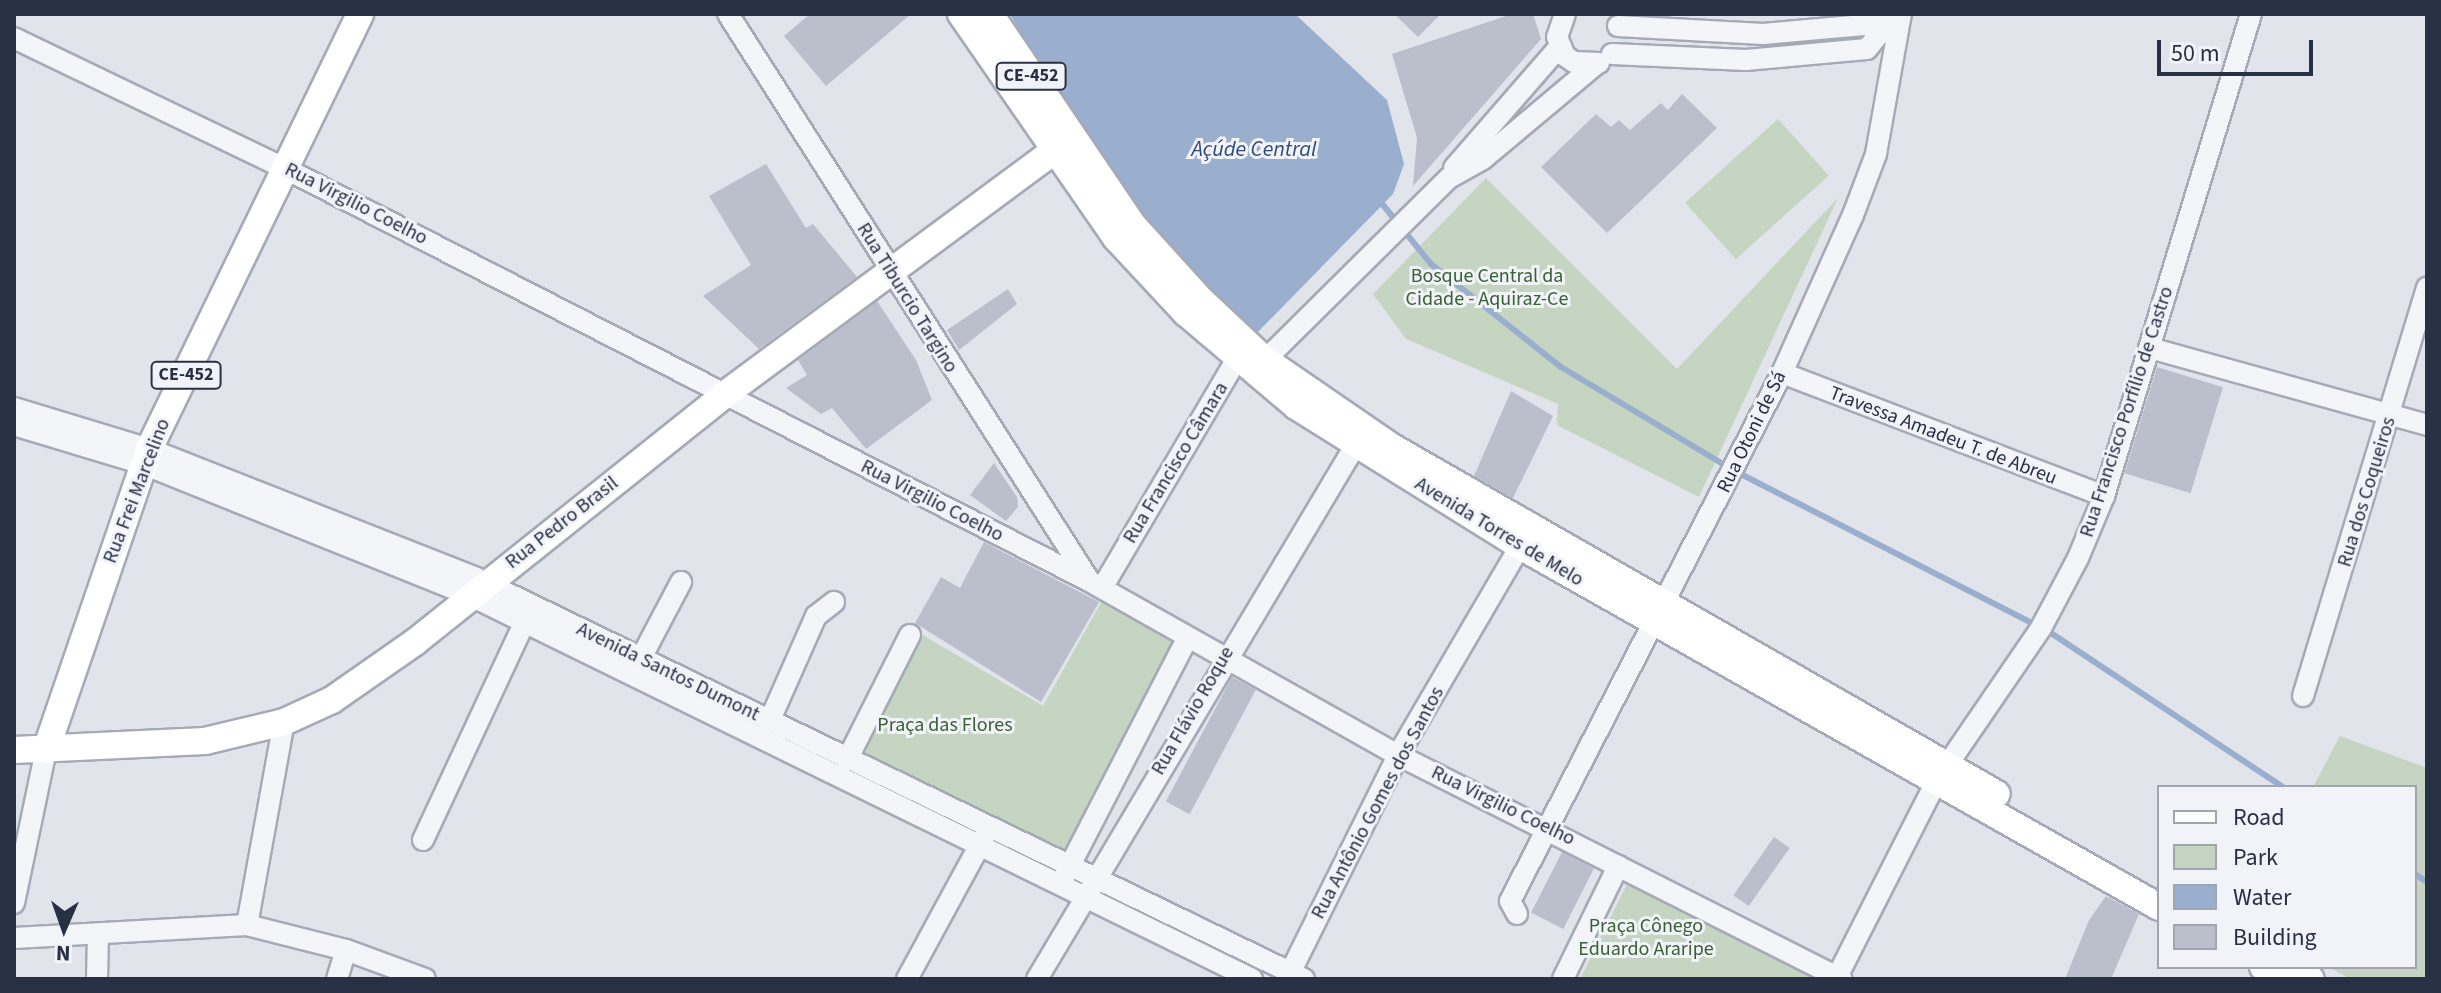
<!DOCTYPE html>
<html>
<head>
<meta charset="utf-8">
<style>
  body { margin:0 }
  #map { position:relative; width:2441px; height:993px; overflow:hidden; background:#e1e4eb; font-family:"Source Sans 3",sans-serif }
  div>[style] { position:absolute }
  .green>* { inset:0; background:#c5d5c2; transform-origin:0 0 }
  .water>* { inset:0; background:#9aaecd }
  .stream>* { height:6px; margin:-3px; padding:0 3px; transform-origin:3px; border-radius:3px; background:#9aaecd }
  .building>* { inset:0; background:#bbbfcb; transform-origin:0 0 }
  .roads { filter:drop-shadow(2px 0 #a6aab6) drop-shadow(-2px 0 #a6aab6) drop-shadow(0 2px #a6aab6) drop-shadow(0 -2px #a6aab6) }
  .minor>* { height:20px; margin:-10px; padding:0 10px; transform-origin:10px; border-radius:10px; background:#f4f5f9 }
  .major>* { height:26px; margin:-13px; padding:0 13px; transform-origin:13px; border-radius:13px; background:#fff }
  span { translate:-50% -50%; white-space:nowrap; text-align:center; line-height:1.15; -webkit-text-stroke:6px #f1f3f8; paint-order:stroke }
  .shield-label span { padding:2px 6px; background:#f1f3f8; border:2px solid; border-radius:6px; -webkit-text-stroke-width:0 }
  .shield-label { font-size:18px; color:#283044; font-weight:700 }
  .street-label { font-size:20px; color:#283044 }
  .park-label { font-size:20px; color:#396034 }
  .water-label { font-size:22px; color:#2f4a7b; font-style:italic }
  .frame { position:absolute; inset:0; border:16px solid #283044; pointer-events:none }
  .legend { position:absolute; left:2157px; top:785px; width:260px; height:184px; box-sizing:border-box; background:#f1f3f8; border:2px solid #a1a5b0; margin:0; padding:10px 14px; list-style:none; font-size:24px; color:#283044 }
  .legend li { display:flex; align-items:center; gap:16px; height:40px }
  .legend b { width:40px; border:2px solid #a1a5b0 }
  .north { position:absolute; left:24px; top:889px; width:80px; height:80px; -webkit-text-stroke:6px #f1f3f8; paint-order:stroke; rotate:182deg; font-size:22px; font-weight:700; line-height:32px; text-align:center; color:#283044 }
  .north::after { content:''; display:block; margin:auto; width:28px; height:36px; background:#283044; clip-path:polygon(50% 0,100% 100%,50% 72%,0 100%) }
  .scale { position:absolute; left:2157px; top:40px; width:156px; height:36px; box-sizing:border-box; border:4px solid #283044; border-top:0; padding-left:10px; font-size:24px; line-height:28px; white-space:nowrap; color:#283044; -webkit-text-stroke:6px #f1f3f8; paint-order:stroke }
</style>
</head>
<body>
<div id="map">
  <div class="green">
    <i style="left:1778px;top:119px;width:76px;height:125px;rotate:48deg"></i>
    <i style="clip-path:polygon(1486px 178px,1677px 369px,1838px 198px,1699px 497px,1557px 425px,1558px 404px,1406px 339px,1373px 294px)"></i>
    <i style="clip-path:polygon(1102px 601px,1180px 647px,1066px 861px,855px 753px,916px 631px,1043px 706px)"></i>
    <i style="clip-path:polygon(2340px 736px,2427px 768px,2427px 979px,2350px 979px,2329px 967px,2415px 967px,2415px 787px,2313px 787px)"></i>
    <i style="clip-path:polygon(1627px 884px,1833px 979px,1580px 979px)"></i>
  </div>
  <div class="water">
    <i style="clip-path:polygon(1010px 14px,1295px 14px,1387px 100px,1404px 164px,1393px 194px,1253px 337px,1143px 217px,1062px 105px)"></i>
  </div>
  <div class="stream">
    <i style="left:1379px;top:200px;width:82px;rotate:50.9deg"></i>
    <i style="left:1431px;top:264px;width:166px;rotate:38.4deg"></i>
    <i style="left:1561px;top:367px;width:200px;rotate:30.9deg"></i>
    <i style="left:1733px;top:470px;width:357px;rotate:27.1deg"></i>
    <i style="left:2051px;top:633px;width:278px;rotate:33.6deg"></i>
    <i style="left:2415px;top:874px;width:14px;rotate:34deg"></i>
  </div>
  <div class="building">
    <i style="clip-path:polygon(810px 14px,911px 14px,826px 86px,784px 36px)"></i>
    <i style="clip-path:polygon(1394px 14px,1441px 14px,1418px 37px)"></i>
    <i style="clip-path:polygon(1512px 14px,1533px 14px,1541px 39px,1413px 186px,1417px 138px,1392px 54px)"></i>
    <i style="clip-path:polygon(1682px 94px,1717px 128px,1607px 233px,1541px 167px,1596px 114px,1611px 127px,1619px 120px,1630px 130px,1661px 103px,1668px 110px)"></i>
    <i style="clip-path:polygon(766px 164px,806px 228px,813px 224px,857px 277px,759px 349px,703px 296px,751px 265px,709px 196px)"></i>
    <i style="clip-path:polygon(1008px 289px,1017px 304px,959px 350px,947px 330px)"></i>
    <i style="clip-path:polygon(877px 301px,916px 360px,932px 400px,866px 449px,832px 408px,821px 414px,786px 388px,807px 375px,798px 360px)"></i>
    <i style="left:2157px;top:367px;width:69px;height:111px;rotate:17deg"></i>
    <i style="clip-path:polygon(1511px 391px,1553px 416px,1513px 498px,1474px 476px)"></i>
    <i style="clip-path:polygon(994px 463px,1017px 497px,1018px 507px,1006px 521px,970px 495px)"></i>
    <i style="clip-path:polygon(984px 542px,1099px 602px,1041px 702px,915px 623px,941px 577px,960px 588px)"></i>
    <i style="left:1232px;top:677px;width:27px;height:141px;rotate:28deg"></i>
    <i style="left:1774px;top:837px;width:19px;height:71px;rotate:35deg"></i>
    <i style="left:1562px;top:852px;width:36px;height:68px;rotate:27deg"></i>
    <i style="clip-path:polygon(2106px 896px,2139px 914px,2111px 979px,2065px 979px,2089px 920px)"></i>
  </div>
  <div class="roads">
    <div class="minor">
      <i style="left:728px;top:14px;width:668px;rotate:57.48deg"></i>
      <i style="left:1565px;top:14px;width:24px;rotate:109deg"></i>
      <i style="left:1557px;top:37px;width:21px;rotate:67deg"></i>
      <i style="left:1565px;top:56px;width:11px;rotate:34deg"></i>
      <i style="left:1574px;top:62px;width:25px;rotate:2deg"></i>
      <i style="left:1618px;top:26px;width:145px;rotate:3.2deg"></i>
      <i style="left:1763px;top:34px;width:101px;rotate:-5.1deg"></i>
      <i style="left:1864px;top:25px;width:23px;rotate:-29deg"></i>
      <i style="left:14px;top:38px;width:304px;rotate:25.7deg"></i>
      <i style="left:288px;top:170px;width:900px;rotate:27.16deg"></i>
      <i style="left:1089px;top:581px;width:355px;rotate:29.4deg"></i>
      <i style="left:1398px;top:755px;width:497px;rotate:26.8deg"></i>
      <i style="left:1612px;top:54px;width:134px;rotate:2.6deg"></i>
      <i style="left:1746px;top:60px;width:121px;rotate:-5.2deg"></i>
      <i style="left:1867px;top:49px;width:45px;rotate:-51.3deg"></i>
      <i style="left:1454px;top:168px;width:160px;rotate:-49deg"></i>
      <i style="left:2150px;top:348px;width:288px;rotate:15.5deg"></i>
      <i style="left:1782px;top:373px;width:345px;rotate:20.9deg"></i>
      <i style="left:14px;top:408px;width:141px;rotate:16.9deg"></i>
      <i style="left:149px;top:449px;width:352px;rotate:21.5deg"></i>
      <i style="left:476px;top:578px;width:920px;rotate:25.84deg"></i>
      <i style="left:14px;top:425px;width:135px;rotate:16.8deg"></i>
      <i style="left:143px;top:464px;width:354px;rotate:21.9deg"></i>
      <i style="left:471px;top:596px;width:870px;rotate:26.12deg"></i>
      <i style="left:1102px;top:588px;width:258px;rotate:-59.5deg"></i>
      <i style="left:1233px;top:366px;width:36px;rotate:-14deg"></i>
      <i style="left:1268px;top:357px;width:255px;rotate:-44.7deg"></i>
      <i style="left:1449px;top:178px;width:39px;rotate:-29deg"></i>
      <i style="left:1483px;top:159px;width:146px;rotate:-40deg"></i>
      <i style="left:641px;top:658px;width:86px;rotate:-62.2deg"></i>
      <i style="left:2303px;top:696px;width:427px;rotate:-73.1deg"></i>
      <i style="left:769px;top:722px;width:116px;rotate:-66.1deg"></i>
      <i style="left:816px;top:616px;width:23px;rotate:-38deg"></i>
      <i style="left:847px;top:760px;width:140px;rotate:-63.3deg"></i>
      <i style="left:423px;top:840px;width:239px;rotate:-65deg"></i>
      <i style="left:1063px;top:879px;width:272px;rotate:-62.7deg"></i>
      <i style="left:14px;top:903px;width:156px;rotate:-78.2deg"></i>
      <i style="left:1517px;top:914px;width:15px;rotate:-118deg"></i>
      <i style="left:1510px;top:901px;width:594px;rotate:-62.74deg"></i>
      <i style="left:1782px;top:373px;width:173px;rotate:-65.8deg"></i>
      <i style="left:1853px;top:215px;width:65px;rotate:-69.3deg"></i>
      <i style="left:1876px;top:154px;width:142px;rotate:-79.9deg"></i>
      <i style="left:247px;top:925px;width:206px;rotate:-79.7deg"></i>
      <i style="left:14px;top:938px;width:233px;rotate:-3.2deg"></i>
      <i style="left:247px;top:925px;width:102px;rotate:14.2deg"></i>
      <i style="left:346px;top:950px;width:84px;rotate:20.2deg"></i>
      <i style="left:1837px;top:977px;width:221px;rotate:-63.1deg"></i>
      <i style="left:1937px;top:780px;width:184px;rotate:-55.6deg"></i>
      <i style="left:2041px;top:628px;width:79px;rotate:-62.1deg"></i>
      <i style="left:2078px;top:558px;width:67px;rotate:-67.2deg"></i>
      <i style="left:2104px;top:496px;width:504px;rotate:-73.04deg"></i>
      <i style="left:97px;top:979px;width:44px;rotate:-88.7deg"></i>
      <i style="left:337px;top:979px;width:30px;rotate:-73deg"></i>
      <i style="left:907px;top:979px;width:162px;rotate:-61.5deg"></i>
      <i style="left:1037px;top:979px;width:621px;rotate:-59.18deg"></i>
      <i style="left:1287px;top:979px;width:250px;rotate:-63.6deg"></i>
      <i style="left:1398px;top:755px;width:242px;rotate:-59.7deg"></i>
      <i style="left:1563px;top:979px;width:126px;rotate:-64deg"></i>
    </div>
    <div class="major">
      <i style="left:961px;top:14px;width:272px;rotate:55.3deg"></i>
      <i style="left:1116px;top:238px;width:103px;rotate:47deg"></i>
      <i style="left:1186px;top:313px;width:144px;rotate:40.2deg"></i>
      <i style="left:1296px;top:406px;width:264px;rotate:32deg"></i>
      <i style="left:1520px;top:546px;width:734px;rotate:29.46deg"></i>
      <i style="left:990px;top:14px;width:254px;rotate:55.9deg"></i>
      <i style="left:1132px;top:224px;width:101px;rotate:47.8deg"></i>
      <i style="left:1200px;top:299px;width:88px;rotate:43.2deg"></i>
      <i style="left:1264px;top:359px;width:155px;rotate:34.5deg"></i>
      <i style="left:1392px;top:447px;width:697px;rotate:29.84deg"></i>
      <i style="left:14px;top:750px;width:191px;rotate:-2.7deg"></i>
      <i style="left:205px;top:741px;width:81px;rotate:-13.5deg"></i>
      <i style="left:284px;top:722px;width:53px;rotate:-24.6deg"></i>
      <i style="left:332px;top:700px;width:101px;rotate:-34.9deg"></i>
      <i style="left:415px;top:642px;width:396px;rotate:-38.6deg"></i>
      <i style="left:724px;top:395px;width:425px;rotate:-36.5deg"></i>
      <i style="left:46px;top:750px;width:318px;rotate:-71.1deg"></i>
      <i style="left:149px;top:449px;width:483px;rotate:-64.1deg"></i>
      <i style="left:2263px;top:967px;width:24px;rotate:30deg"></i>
      <i style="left:2291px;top:967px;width:23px;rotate:31deg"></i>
    </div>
  </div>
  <div class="shield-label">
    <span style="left:1031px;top:76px">CE-452</span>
    <span style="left:186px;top:375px">CE-452</span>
  </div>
  <div class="street-label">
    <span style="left:356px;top:204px;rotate:27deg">Rua Virgilio Coelho</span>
    <span style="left:907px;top:298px;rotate:58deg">Rua Tiburcio Targino</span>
    <span style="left:2127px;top:412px;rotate:-72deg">Rua Francisco Porfílio de Castro</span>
    <span style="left:1752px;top:432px;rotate:-64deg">Rua Otoni de Sá</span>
    <span style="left:1943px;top:436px;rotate:21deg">Travessa Amadeu T. de Abreu</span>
    <span style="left:1176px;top:463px;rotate:-59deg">Rua Francisco Câmara</span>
    <span style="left:137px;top:491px;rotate:-69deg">Rua Frei Marcelino</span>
    <span style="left:2367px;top:492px;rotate:-73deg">Rua dos Coqueiros</span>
    <span style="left:932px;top:501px;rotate:27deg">Rua Virgilio Coelho</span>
    <span style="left:562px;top:523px;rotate:-38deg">Rua Pedro Brasil</span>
    <span style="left:1499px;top:532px;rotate:31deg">Avenida Torres de Melo</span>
    <span style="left:668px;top:672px;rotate:26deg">Avenida Santos Dumont</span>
    <span style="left:1193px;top:711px;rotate:-60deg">Rua Flávio Roque</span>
    <span style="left:1378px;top:803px;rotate:-62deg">Rua Antônio Gomes dos Santos</span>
    <span style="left:1503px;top:806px;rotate:26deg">Rua Virgilio Coelho</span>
  </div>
  <div class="park-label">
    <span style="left:1487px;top:288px">Bosque Central da<br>Cidade - Aquiraz-Ce</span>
    <span style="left:945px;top:725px">Praça das Flores</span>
    <span style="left:1646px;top:938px">Praça Cônego<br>Eduardo Araripe</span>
  </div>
  <div class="water-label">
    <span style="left:1254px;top:150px">Açúde Central</span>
  </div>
  <div class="frame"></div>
  <ul class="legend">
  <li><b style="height:10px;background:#fff"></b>Road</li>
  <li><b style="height:22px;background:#c5d5c2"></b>Park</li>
  <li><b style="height:22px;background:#9aaecd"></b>Water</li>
  <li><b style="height:22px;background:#bbbfcb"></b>Building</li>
  </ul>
  <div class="north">N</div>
  <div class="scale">50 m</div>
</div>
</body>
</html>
